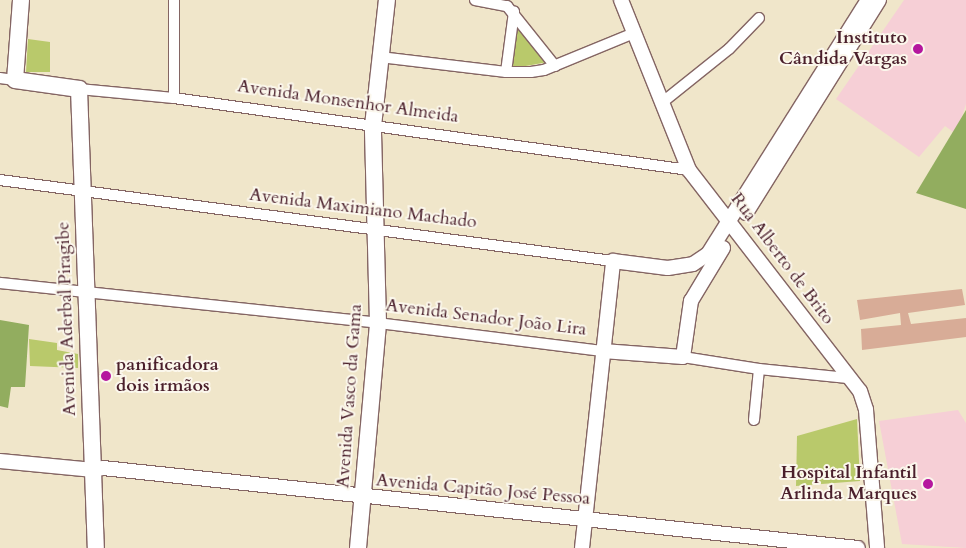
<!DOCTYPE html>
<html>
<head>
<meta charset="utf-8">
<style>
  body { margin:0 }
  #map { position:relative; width:966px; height:548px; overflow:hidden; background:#f0e6ca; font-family:Cardo,serif }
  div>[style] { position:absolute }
  .built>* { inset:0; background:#f6cfd6 }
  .green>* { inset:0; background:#b9c96b }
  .forest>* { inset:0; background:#92ad5f }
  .building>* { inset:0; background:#d8ac97 }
  .roads { filter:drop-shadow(1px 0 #846563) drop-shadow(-1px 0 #846563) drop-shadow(0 1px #846563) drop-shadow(0 -1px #846563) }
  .street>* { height:10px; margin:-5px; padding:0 5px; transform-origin:5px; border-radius:5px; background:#fff }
  .secondary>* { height:14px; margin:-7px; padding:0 7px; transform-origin:7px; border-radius:7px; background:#fff }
  .primary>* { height:16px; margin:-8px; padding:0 8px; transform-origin:8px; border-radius:8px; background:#fff }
  .dots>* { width:14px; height:14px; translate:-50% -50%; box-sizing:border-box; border:2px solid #fbf7ec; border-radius:50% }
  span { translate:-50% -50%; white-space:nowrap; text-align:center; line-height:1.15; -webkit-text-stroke:4px #fbf7ec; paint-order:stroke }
  .poi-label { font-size:18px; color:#4a1f2b; font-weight:700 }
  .right { translate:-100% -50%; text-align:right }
  .left { translate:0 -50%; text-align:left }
  .street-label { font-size:18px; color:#4a1f2b }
</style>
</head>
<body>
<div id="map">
  <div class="built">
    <i style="clip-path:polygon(904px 0,966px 0,966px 104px,956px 134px,945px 126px,919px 157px,836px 99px)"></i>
    <i style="clip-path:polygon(958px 410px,966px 423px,966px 548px,902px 544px,879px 421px)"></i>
  </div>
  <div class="green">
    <i style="clip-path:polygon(516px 22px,548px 62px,509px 69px)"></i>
    <i style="clip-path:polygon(28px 39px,50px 42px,50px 72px,26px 72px)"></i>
    <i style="clip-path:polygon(29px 339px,57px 343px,57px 350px,78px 354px,78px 368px,30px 366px)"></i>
    <i style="clip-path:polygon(857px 419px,860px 481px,796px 486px,797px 436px)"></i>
  </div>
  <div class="forest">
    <i style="clip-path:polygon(966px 110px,966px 209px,916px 193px)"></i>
    <i style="clip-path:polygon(0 320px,29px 325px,25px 387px,11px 387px,8px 408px,0 406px)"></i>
  </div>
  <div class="building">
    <i style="clip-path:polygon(962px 289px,965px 305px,908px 313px,911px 324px,966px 318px,966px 337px,862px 350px,861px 329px,901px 325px,900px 313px,860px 320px,857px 300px)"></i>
    <i style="clip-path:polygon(112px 373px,112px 379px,100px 379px,99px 374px)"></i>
  </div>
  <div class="roads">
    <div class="street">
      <i style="left:174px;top:0;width:98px;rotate:90deg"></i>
      <i style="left:475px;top:0;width:33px;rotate:11deg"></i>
      <i style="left:507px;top:6px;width:77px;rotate:51.3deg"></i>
      <i style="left:380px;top:57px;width:127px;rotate:6.8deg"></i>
      <i style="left:506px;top:72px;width:25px"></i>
      <i style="left:531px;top:72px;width:13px;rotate:-9deg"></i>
      <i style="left:544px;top:70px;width:97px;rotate:-22.3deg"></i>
      <i style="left:506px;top:72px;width:61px;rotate:-82.4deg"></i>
      <i style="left:0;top:78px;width:15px;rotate:8deg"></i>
      <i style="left:79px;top:89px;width:95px;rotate:5.4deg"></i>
      <i style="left:174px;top:98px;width:520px;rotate:7.96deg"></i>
      <i style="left:664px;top:101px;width:83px;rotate:-38.7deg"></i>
      <i style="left:729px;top:49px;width:43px;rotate:-45.9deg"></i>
      <i style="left:0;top:180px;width:618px;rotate:7.53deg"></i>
      <i style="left:0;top:283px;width:380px;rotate:6deg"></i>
      <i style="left:378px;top:323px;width:227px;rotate:7.1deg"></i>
      <i style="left:683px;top:357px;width:77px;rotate:9deg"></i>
      <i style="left:759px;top:369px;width:89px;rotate:5.8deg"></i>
      <i style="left:754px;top:420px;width:51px;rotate:-84.4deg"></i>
    </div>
    <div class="secondary">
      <i style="left:621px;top:0;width:183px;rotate:68.2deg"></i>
      <i style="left:689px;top:170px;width:279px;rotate:52.3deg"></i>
      <i style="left:860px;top:391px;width:20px;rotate:72deg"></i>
      <i style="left:866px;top:410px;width:138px;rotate:85.4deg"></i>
      <i style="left:746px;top:213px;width:251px;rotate:-58deg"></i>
      <i style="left:603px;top:351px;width:80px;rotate:4.3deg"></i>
      <i style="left:683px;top:357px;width:57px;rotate:-81.9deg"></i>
      <i style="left:691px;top:301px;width:62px;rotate:-58.9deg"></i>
      <i style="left:0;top:461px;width:94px;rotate:5.5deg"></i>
      <i style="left:94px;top:470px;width:9px;rotate:-13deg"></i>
      <i style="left:103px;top:468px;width:759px;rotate:6.05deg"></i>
      <i style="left:582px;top:548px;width:289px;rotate:-83.8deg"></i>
      <i style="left:613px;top:261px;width:55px;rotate:7.3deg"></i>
      <i style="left:668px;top:268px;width:25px;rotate:-9deg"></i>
      <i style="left:693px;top:264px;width:18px;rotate:-34deg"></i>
      <i style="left:708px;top:254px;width:300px;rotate:-57.8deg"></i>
    </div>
    <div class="primary">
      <i style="left:21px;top:0;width:80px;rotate:94.3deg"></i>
      <i style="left:15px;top:80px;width:65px;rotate:8deg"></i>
      <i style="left:79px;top:89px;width:459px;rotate:87.9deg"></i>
      <i style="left:358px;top:548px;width:226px;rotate:-84.9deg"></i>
      <i style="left:378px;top:323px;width:197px;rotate:-91.5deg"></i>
      <i style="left:373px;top:126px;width:127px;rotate:-83.7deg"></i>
    </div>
  </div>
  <div class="dots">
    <i style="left:918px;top:49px;background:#b5179e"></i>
    <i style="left:106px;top:376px;background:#b5179e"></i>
    <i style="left:928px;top:484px;background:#b5179e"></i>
  </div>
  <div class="poi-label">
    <span class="right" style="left:907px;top:49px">Instituto<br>Cândida Vargas</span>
    <span class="left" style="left:116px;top:376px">panificadora<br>dois irmãos</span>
    <span class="right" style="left:917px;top:484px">Hospital Infantil<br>Arlinda Marques</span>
  </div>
  <div class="street-label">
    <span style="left:348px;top:102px;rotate:8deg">Avenida Monsenhor Almeida</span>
    <span style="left:363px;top:209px;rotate:7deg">Avenida Maximiano Machado</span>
    <span style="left:782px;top:259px;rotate:53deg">Rua Alberto de Brito</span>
    <span style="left:486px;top:318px;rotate:7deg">Avenida Senador João Lira</span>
    <span style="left:67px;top:319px;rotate:-92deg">Avenida Aderbal Piragibe</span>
    <span style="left:350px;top:396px;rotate:-86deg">Avenida Vasco da Gama</span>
    <span style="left:483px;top:490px;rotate:5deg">Avenida Capitão José Pessoa</span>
  </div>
</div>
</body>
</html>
